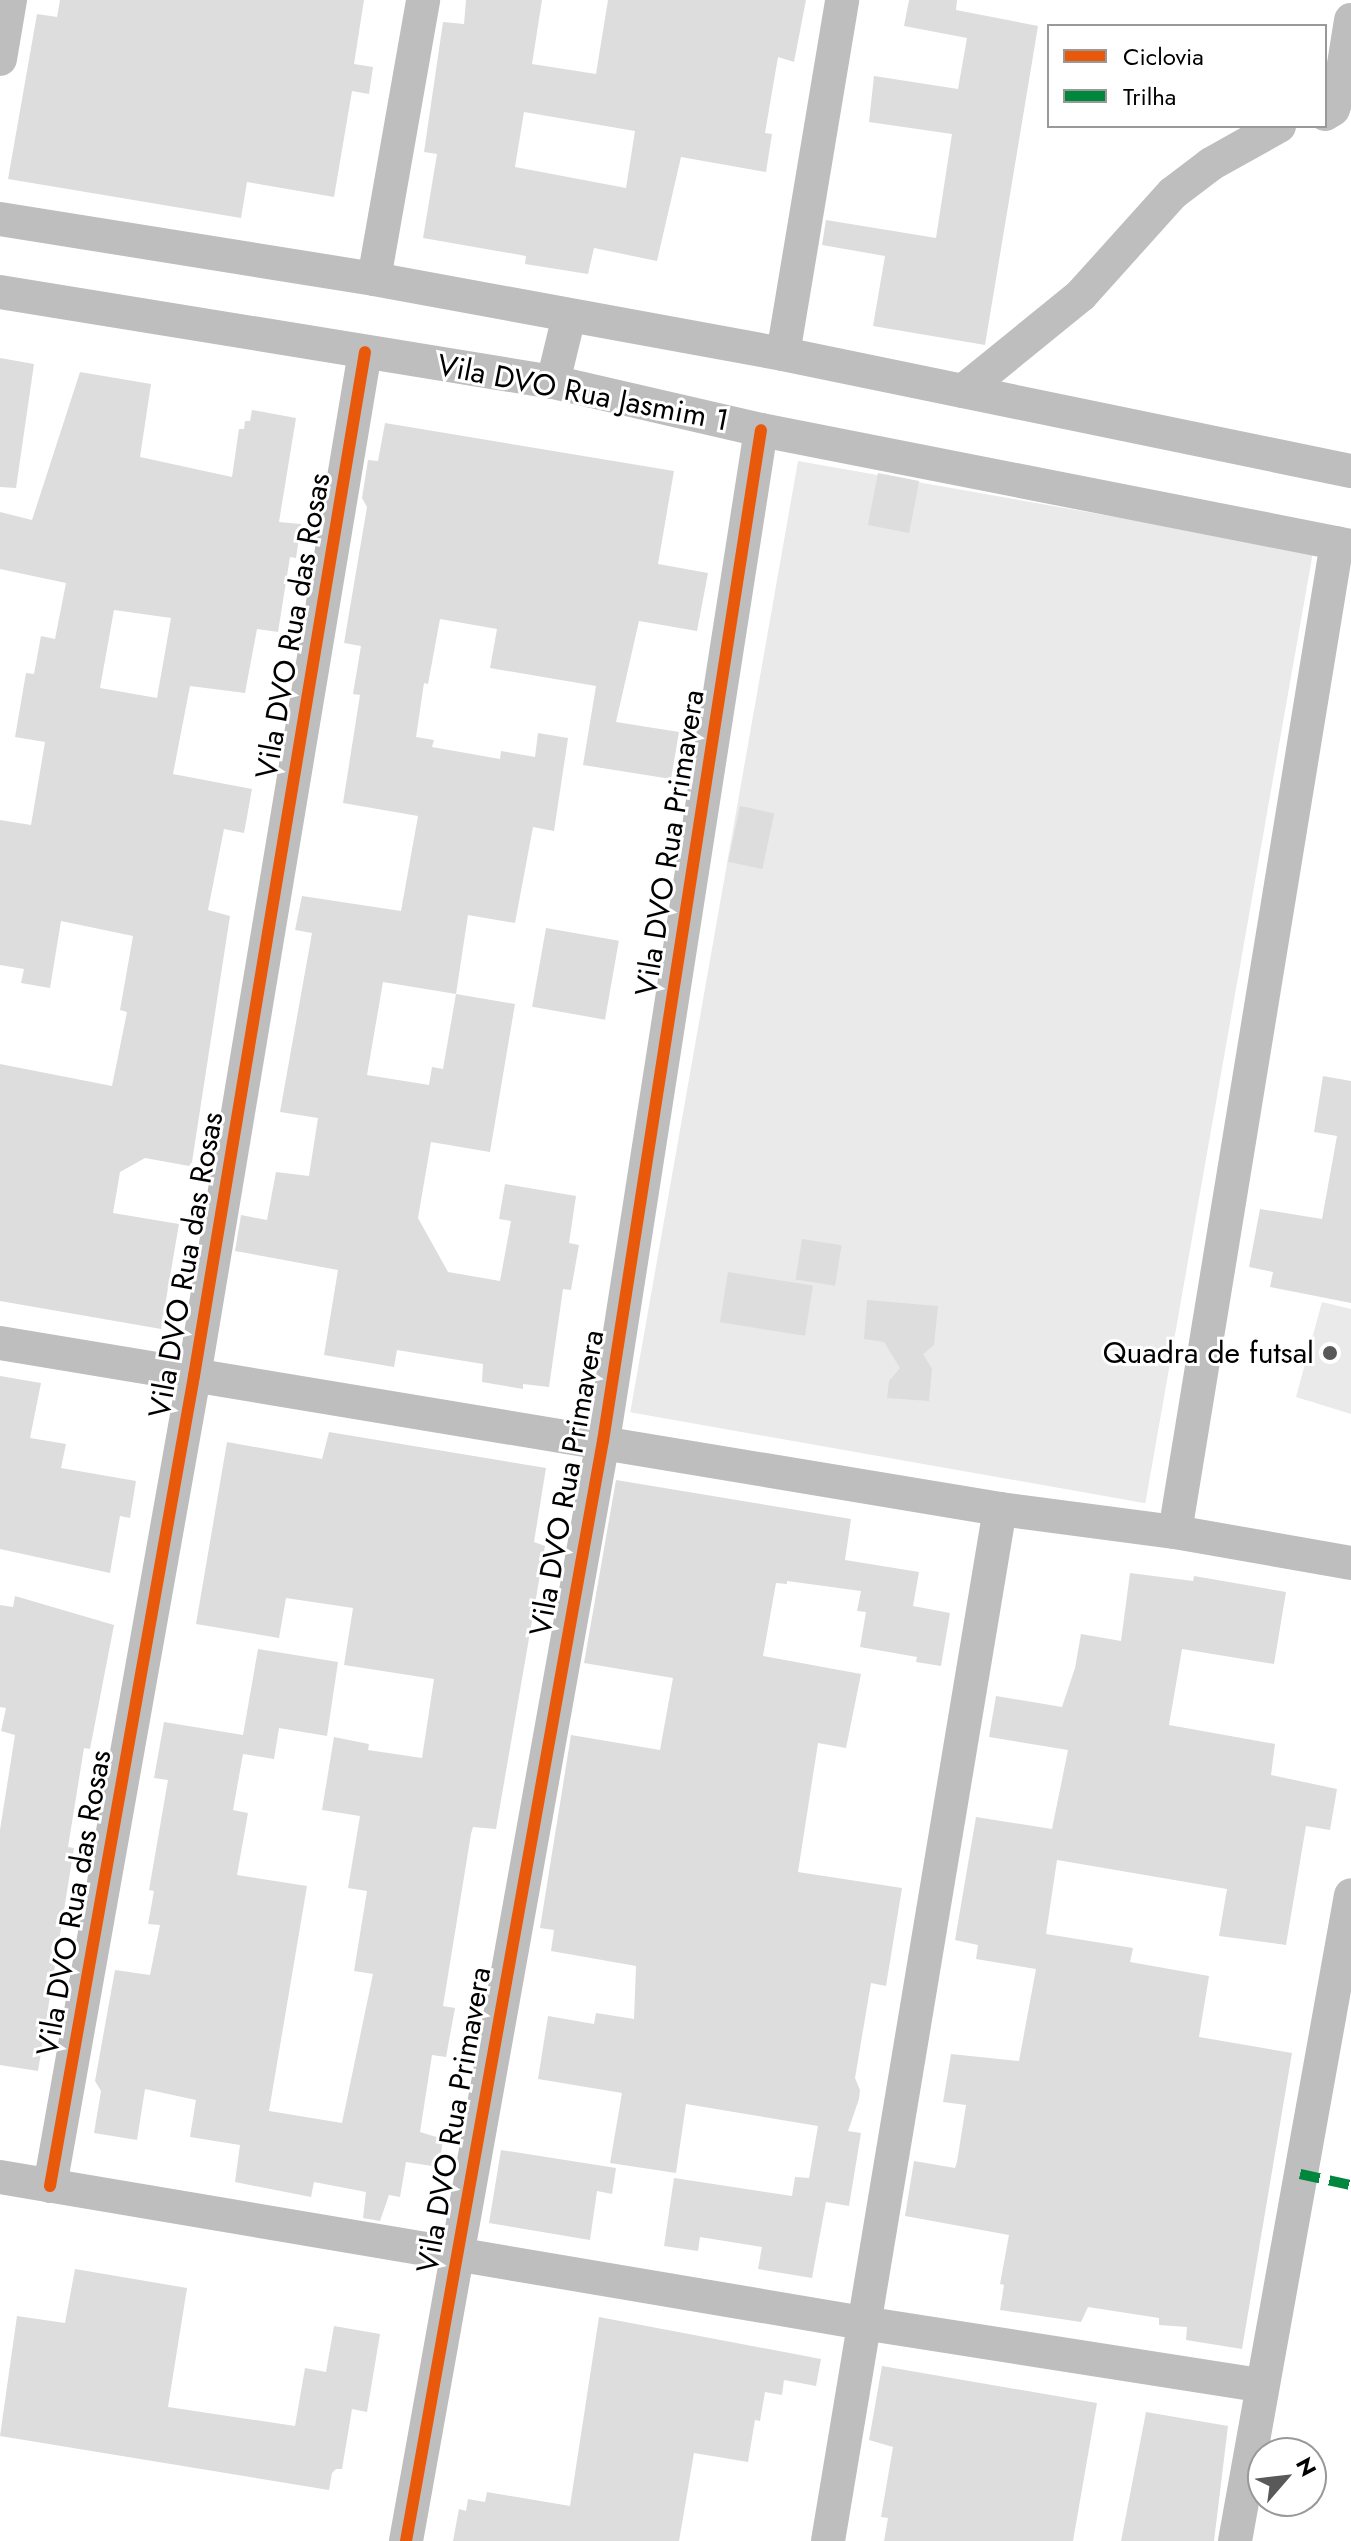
<!DOCTYPE html>
<html>
<head>
<meta charset="utf-8">
<style>
  body { margin:0 }
  #map { position:relative; width:1351px; height:2541px; overflow:hidden; background:#fff; font-family:Jost,sans-serif }
  div>[style] { position:absolute }
  .green>* { inset:0; background:#eaeaea; transform-origin:0 0 }
  .building>* { inset:0; background:#ddd; transform-origin:0 0 }
  .minor>* { height:34px; margin:-17px; padding:0 17px; transform-origin:17px; border-radius:17px; background:#bebebe }
  .quiet>* { height:10px; margin-top:-5px; transform-origin:0; background:repeating-linear-gradient(90deg,#00873e 0 20px,transparent 0 30px) }
  .cycleway>* { height:12px; margin:-6px; padding:0 6px; transform-origin:6px; border-radius:6px; background:#e8590c }
  .dots>* { width:22px; height:22px; translate:-50% -50%; box-sizing:border-box; border:4px solid #fff; border-radius:50% }
  span { translate:-50% -50%; white-space:nowrap; text-align:center; line-height:1.15; -webkit-text-stroke:6px #fff; paint-order:stroke }
  .street-label { font-size:30px; color:#000 }
  .poi-label { font-size:30px; color:#000 }
  .right { translate:-100% -50%; text-align:right }
  .legend { position:absolute; left:1047px; top:24px; width:280px; height:104px; box-sizing:border-box; background:#fff; border:2px solid #999; margin:0; padding:10px 14px; list-style:none; font-size:24px; color:#000 }
  .legend li { display:flex; align-items:center; gap:16px; height:40px }
  .legend b { width:40px; border:2px solid #999 }
  .north { position:absolute; left:1247px; top:2437px; width:80px; height:80px; box-sizing:border-box; background:#fff; border:2px solid #999; border-radius:50%; rotate:62deg; font-size:22px; font-weight:700; line-height:32px; text-align:center; color:#000 }
  .north::after { content:''; display:block; margin:auto; width:28px; height:36px; background:#595959; clip-path:polygon(50% 0,100% 100%,50% 72%,0 100%) }
</style>
</head>
<body>
<div id="map">
  <div class="green">
    <i style="left:798px;top:461px;width:523px;height:966px;rotate:10deg"></i>
    <i style="clip-path:polygon(1322px 1302px,1351px 1309px,1351px 1414px,1296px 1397px)"></i>
  </div>
  <div class="building">
    <i style="clip-path:polygon(60px 0,364px 0,354px 64px,373px 67px,369px 94px,352px 91px,334px 197px,247px 182px,241px 218px,8px 179px,37px 14px,57px 17px)"></i>
    <i style="clip-path:polygon(evenodd,466px 0,542px 0,532px 64px,596px 74px,608px 0,806px 0,794px 62px,778px 57px,765px 133px,772px 134px,766px 172px,681px 157px,657px 261px,594px 248px,588px 274px,525px 264px,526px 256px,423px 238px,437px 154px,424px 152px,443px 22px,464px 24px,466px 0,524px 112px,635px 131px,626px 188px,515px 167px,524px 112px)"></i>
    <i style="clip-path:polygon(909px 0,957px 0,956px 10px,1038px 26px,985px 345px,873px 326px,885px 256px,822px 245px,826px 220px,936px 238px,952px 134px,869px 122px,874px 76px,958px 89px,967px 38px,904px 26px)"></i>
    <i style="clip-path:polygon(0 358px,34px 364px,16px 488px,0 487px)"></i>
    <i style="clip-path:polygon(evenodd,80px 372px,151px 384px,140px 457px,232px 477px,239px 429px,244px 429px,245px 421px,250px 421px,252px 410px,296px 418px,279px 522px,301px 524px,296px 558px,290px 557px,278px 632px,257px 629px,245px 693px,190px 686px,173px 774px,252px 789px,244px 833px,224px 829px,208px 910px,230px 916px,192px 1162px,189px 1166px,145px 1158px,120px 1172px,113px 1213px,179px 1224px,161px 1329px,0 1301px,0 1064px,112px 1086px,127px 1012px,120px 1010px,133px 936px,61px 921px,50px 988px,21px 983px,24px 969px,0 965px,0 820px,31px 825px,45px 742px,15px 737px,26px 673px,34px 674px,41px 636px,55px 639px,66px 583px,0 569px,0 512px,32px 520px,80px 372px,114px 610px,171px 618px,157px 698px,100px 688px,114px 610px)"></i>
    <i style="clip-path:polygon(evenodd,385px 423px,674px 471px,658px 564px,708px 573px,697px 631px,639px 621px,616px 722px,679px 732px,671px 779px,583px 765px,596px 686px,490px 668px,497px 629px,440px 619px,428px 684px,424px 683px,416px 737px,434px 740px,432px 747px,500px 759px,501px 751px,535px 757px,538px 733px,568px 738px,554px 831px,533px 827px,515px 923px,468px 915px,456px 994px,515px 1004px,490px 1152px,431px 1142px,418px 1218px,448px 1272px,500px 1281px,511px 1221px,499px 1219px,505px 1184px,576px 1196px,569px 1243px,579px 1245px,571px 1290px,563px 1289px,549px 1387px,523px 1384px,523px 1389px,482px 1382px,483px 1364px,397px 1350px,394px 1367px,324px 1355px,338px 1270px,235px 1251px,241px 1215px,267px 1220px,276px 1172px,309px 1176px,318px 1118px,280px 1112px,312px 933px,295px 930px,302px 896px,401px 911px,418px 816px,343px 803px,360px 695px,353px 694px,361px 646px,344px 643px,367px 507px,362px 498px,368px 460px,378px 461px,385px 423px,383px 982px,456px 994px,443px 1069px,432px 1067px,429px 1085px,367px 1075px,383px 982px)"></i>
    <i style="left:878px;top:473px;width:42px;height:53px;rotate:11deg"></i>
    <i style="left:740px;top:806px;width:35px;height:57px;rotate:12deg"></i>
    <i style="left:546px;top:928px;width:74px;height:80px;rotate:10deg"></i>
    <i style="clip-path:polygon(1323px 1076px,1351px 1081px,1351px 1303px,1270px 1287px,1273px 1272px,1249px 1267px,1260px 1209px,1322px 1219px,1337px 1136px,1314px 1132px)"></i>
    <i style="left:802px;top:1239px;width:40px;height:41px;rotate:9deg"></i>
    <i style="left:728px;top:1272px;width:86px;height:51px;rotate:9deg"></i>
    <i style="clip-path:polygon(867px 1300px,938px 1306px,934px 1345px,923px 1354px,932px 1369px,929px 1401px,887px 1398px,889px 1381px,900px 1368px,884px 1342px,864px 1339px)"></i>
    <i style="clip-path:polygon(0 1376px,41px 1383px,30px 1438px,66px 1444px,61px 1468px,136px 1481px,130px 1518px,120px 1516px,110px 1573px,0 1549px)"></i>
    <i style="clip-path:polygon(329px 1432px,546px 1468px,534px 1542px,545px 1546px,496px 1829px,473px 1827px,471px 1834px,443px 2006px,455px 2008px,446px 2057px,432px 2055px,420px 2132px,443px 2139px,439px 2167px,406px 2162px,400px 2197px,389px 2195px,380px 2221px,363px 2218px,366px 2192px,314px 2182px,311px 2197px,235px 2182px,240px 2145px,190px 2137px,196px 2100px,145px 2089px,137px 2140px,94px 2133px,101px 2091px,95px 2081px,115px 1970px,150px 1975px,160px 1925px,148px 1924px,154px 1891px,149px 1890px,168px 1780px,154px 1778px,164px 1722px,243px 1735px,258px 1649px,338px 1662px,327px 1736px,279px 1728px,274px 1759px,243px 1754px,233px 1810px,248px 1813px,237px 1875px,307px 1886px,269px 2111px,342px 2123px,373px 1974px,354px 1971px,367px 1891px,348px 1888px,360px 1816px,322px 1810px,334px 1737px,369px 1744px,368px 1750px,422px 1758px,434px 1679px,344px 1665px,353px 1608px,286px 1598px,279px 1638px,196px 1624px,227px 1442px,322px 1459px)"></i>
    <i style="clip-path:polygon(616px 1480px,851px 1519px,845px 1560px,919px 1572px,913px 1606px,950px 1613px,941px 1666px,916px 1662px,917px 1657px,860px 1647px,866px 1612px,857px 1611px,861px 1591px,787px 1581px,787px 1584px,776px 1583px,763px 1656px,861px 1674px,846px 1748px,818px 1743px,798px 1872px,902px 1888px,886px 1986px,871px 1983px,855px 2078px,860px 2090px,859px 2099px,848px 2131px,861px 2133px,849px 2206px,826px 2202px,812px 2278px,758px 2269px,762px 2247px,700px 2237px,698px 2251px,664px 2246px,674px 2178px,792px 2196px,795px 2177px,809px 2178px,818px 2126px,686px 2104px,676px 2173px,610px 2163px,622px 2093px,538px 2079px,548px 2016px,594px 2024px,596px 2013px,634px 2019px,636px 1966px,551px 1951px,554px 1930px,540px 1928px,571px 1735px,660px 1750px,673px 1678px,584px 1663px)"></i>
    <i style="clip-path:polygon(1130px 1573px,1193px 1581px,1194px 1576px,1286px 1592px,1274px 1664px,1182px 1649px,1169px 1725px,1275px 1744px,1271px 1775px,1337px 1789px,1330px 1830px,1306px 1826px,1286px 1945px,1219px 1936px,1227px 1889px,1057px 1860px,1046px 1934px,1133px 1948px,1130px 1962px,1209px 1976px,1199px 2037px,1292px 2053px,1242px 2349px,1186px 2340px,1187px 2327px,1159px 2325px,1159px 2318px,1088px 2307px,1081px 2322px,1000px 2310px,1004px 2285px,1000px 2284px,1009px 2235px,905px 2216px,914px 2161px,955px 2168px,957px 2162px,966px 2105px,943px 2102px,951px 2054px,1019px 2061px,1036px 1969px,976px 1959px,978px 1945px,955px 1940px,976px 1817px,1052px 1829px,1068px 1750px,989px 1737px,996px 1696px,1062px 1707px,1075px 1668px,1081px 1634px,1121px 1641px)"></i>
    <i style="clip-path:polygon(15px 1596px,114px 1625px,90px 1749px,84px 1748px,68px 1847px,74px 1848px,38px 2071px,0 2065px,0 1830px,15px 1735px,1px 1731px,6px 1708px,0 1707px,0 1605px,13px 1607px)"></i>
    <i style="clip-path:polygon(501px 2150px,616px 2168px,612px 2194px,597px 2191px,590px 2240px,489px 2223px)"></i>
    <i style="clip-path:polygon(75px 2269px,187px 2288px,168px 2407px,295px 2426px,305px 2368px,326px 2372px,334px 2326px,380px 2334px,367px 2412px,352px 2409px,342px 2469px,336px 2469px,332px 2473px,329px 2490px,0 2436px,17px 2316px,65px 2323px)"></i>
    <i style="clip-path:polygon(599px 2317px,821px 2359px,816px 2386px,784px 2380px,782px 2395px,765px 2392px,760px 2421px,755px 2420px,748px 2462px,694px 2453px,679px 2541px,453px 2541px,459px 2509px,466px 2511px,468px 2499px,485px 2502px,487px 2492px,570px 2506px)"></i>
    <i style="clip-path:polygon(882px 2366px,1097px 2403px,1073px 2541px,884px 2541px,888px 2518px,881px 2517px,893px 2447px,869px 2440px)"></i>
    <i style="clip-path:polygon(1146px 2412px,1228px 2426px,1214px 2541px,1121px 2541px)"></i>
  </div>
  <div class="minor">
    <i style="left:0;top:59px;width:60px;rotate:-80.4deg"></i>
    <i style="left:1325px;top:114px;width:9px;rotate:-32deg"></i>
    <i style="left:1333px;top:109px;width:21px;rotate:-71deg"></i>
    <i style="left:1340px;top:89px;width:70px;rotate:-80.9deg"></i>
    <i style="left:0;top:219px;width:379px;rotate:9.1deg"></i>
    <i style="left:374px;top:279px;width:416px;rotate:10.4deg"></i>
    <i style="left:783px;top:354px;width:580px;rotate:11.64deg"></i>
    <i style="left:374px;top:279px;width:283px;rotate:-80deg"></i>
    <i style="left:0;top:292px;width:560px;rotate:9.24deg"></i>
    <i style="left:553px;top:382px;width:213px;rotate:13deg"></i>
    <i style="left:761px;top:430px;width:601px;rotate:11.12deg"></i>
    <i style="left:783px;top:354px;width:359px;rotate:-80.5deg"></i>
    <i style="left:553px;top:382px;width:68px;rotate:-76.4deg"></i>
    <i style="left:963px;top:391px;width:152px;rotate:-39.1deg"></i>
    <i style="left:1081px;top:295px;width:137px;rotate:-48deg"></i>
    <i style="left:1173px;top:193px;width:48px;rotate:-37.3deg"></i>
    <i style="left:1211px;top:164px;width:78px;rotate:-29.2deg"></i>
    <i style="left:0;top:1343px;width:1014px;rotate:9.43deg"></i>
    <i style="left:1000px;top:1509px;width:177px;rotate:7.5deg"></i>
    <i style="left:1175px;top:1532px;width:179px;rotate:10deg"></i>
    <i style="left:1175px;top:1532px;width:1002px;rotate:-80.7deg"></i>
    <i style="left:0;top:2177px;width:875px;rotate:9.6deg"></i>
    <i style="left:863px;top:2323px;width:403px;rotate:8.9deg"></i>
    <i style="left:50px;top:2186px;width:823px;rotate:-79.92deg"></i>
    <i style="left:194px;top:1376px;width:1038px;rotate:-80.52deg"></i>
    <i style="left:406px;top:2541px;width:1118px;rotate:-79.85deg"></i>
    <i style="left:603px;top:1441px;width:1023px;rotate:-81.12deg"></i>
    <i style="left:828px;top:2541px;width:1046px;rotate:-80.54deg"></i>
    <i style="left:1235px;top:2541px;width:656px;rotate:-79.82deg"></i>
  </div>
  <div class="quiet">
    <i style="left:1300px;top:2174px;width:52px;rotate:12.2deg"></i>
  </div>
  <div class="cycleway">
    <i style="left:50px;top:2186px;width:823px;rotate:-79.92deg"></i>
    <i style="left:194px;top:1376px;width:1038px;rotate:-80.52deg"></i>
    <i style="left:406px;top:2541px;width:1118px;rotate:-79.85deg"></i>
    <i style="left:603px;top:1441px;width:1023px;rotate:-81.12deg"></i>
  </div>
  <div class="dots">
    <i style="left:1330px;top:1353px;background:#595959"></i>
  </div>
  <div class="street-label">
    <span style="left:583px;top:393px;rotate:11deg">Vila DVO Rua Jasmim 1</span>
    <span style="left:293px;top:626px;rotate:-80deg">Vila DVO Rua das Rosas</span>
    <span style="left:670px;top:843px;rotate:-81deg">Vila DVO Rua Primavera</span>
    <span style="left:186px;top:1265px;rotate:-80deg">Vila DVO Rua das Rosas</span>
    <span style="left:567px;top:1483px;rotate:-80deg">Vila DVO Rua Primavera</span>
    <span style="left:74px;top:1903px;rotate:-80deg">Vila DVO Rua das Rosas</span>
    <span style="left:454px;top:2120px;rotate:-80deg">Vila DVO Rua Primavera</span>
  </div>
  <div class="poi-label">
    <span class="right" style="left:1314px;top:1353px">Quadra de futsal</span>
  </div>
  <ul class="legend">
  <li><b style="height:10px;background:#e8590c"></b>Ciclovia</li>
  <li><b style="height:10px;background:#00873e"></b>Trilha</li>
  </ul>
  <div class="north">N</div>
</div>
</body>
</html>
